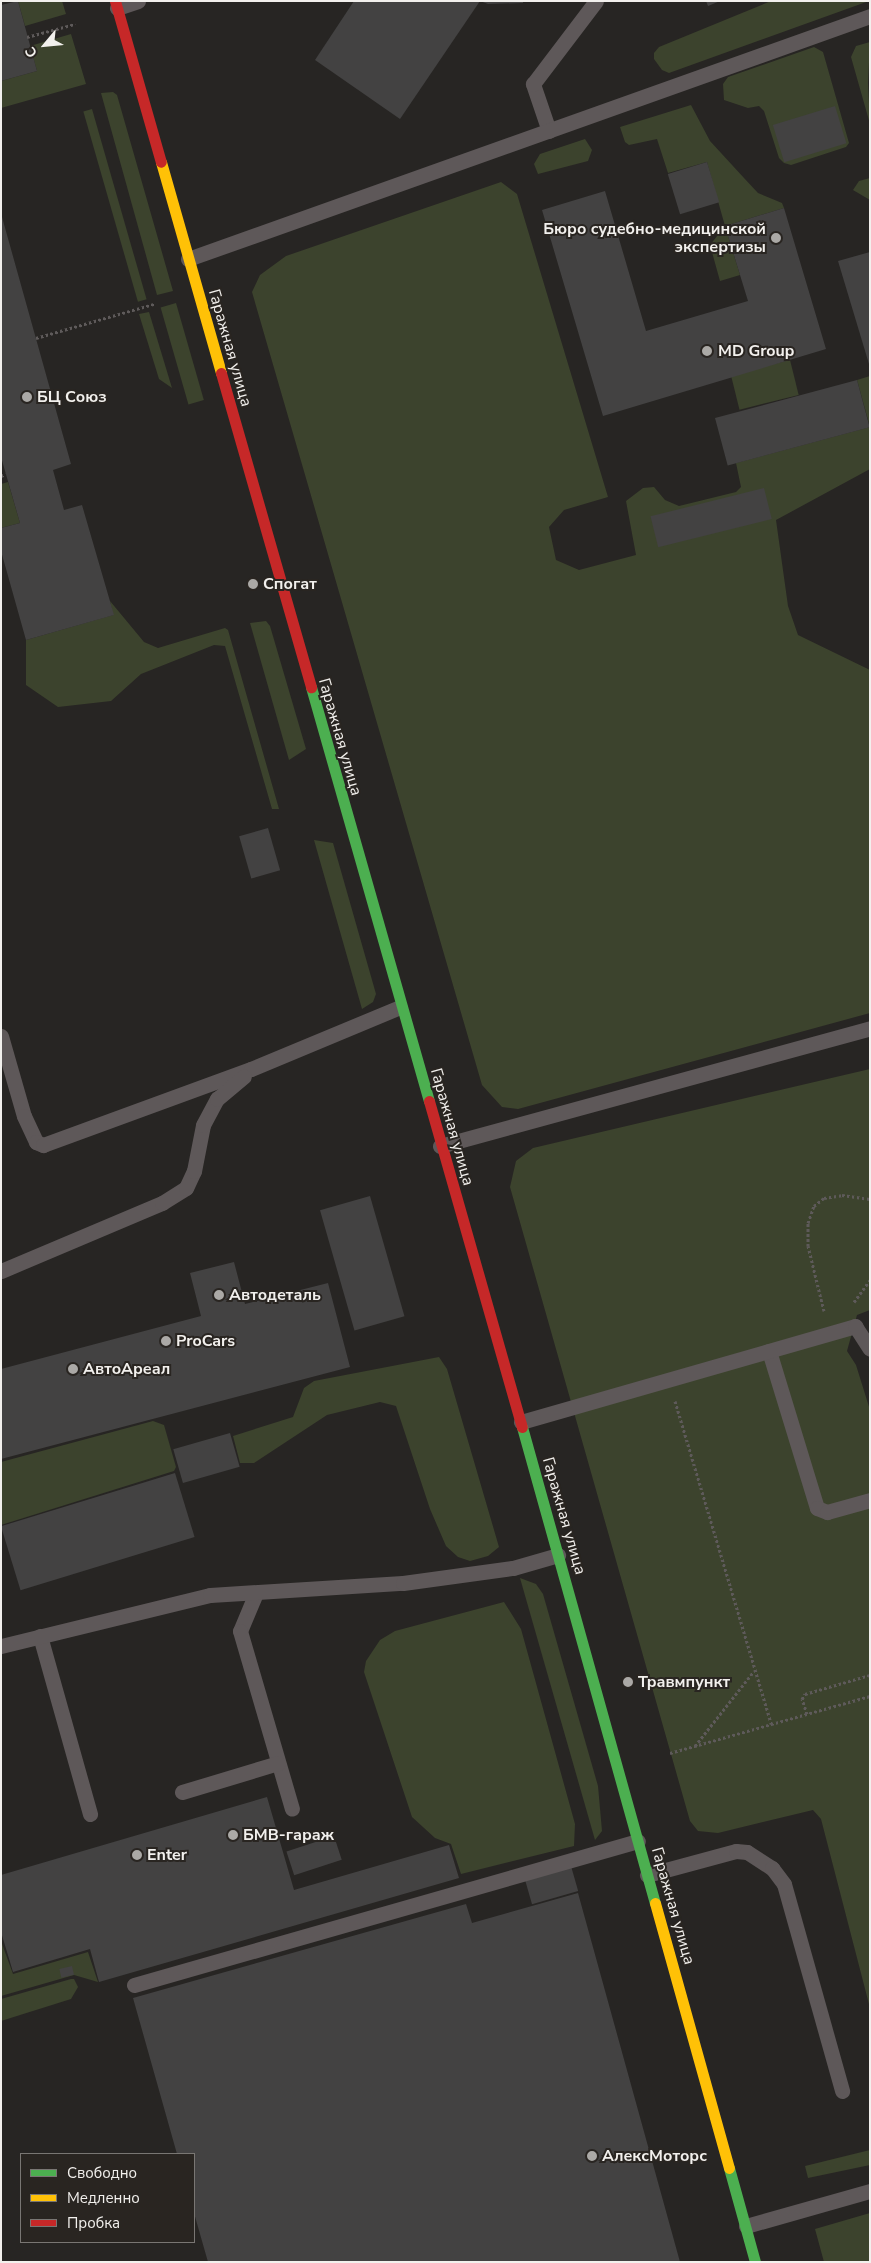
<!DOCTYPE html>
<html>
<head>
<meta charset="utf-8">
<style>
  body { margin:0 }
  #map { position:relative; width:871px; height:2263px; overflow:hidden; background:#272523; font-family:"Nunito Sans",sans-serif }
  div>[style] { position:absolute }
  .green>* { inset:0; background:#3c432d; transform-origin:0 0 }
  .building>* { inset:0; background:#434242; transform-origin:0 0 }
  .path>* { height:3px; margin-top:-1.5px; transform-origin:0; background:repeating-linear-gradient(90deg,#5e5a5a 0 2.5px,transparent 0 5px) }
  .lane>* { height:15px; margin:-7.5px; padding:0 7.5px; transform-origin:7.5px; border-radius:7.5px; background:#5e5859 }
  .fast>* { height:11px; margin:-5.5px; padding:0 5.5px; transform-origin:5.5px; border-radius:5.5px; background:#4caf50 }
  .slow>* { height:11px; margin:-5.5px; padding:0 5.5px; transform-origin:5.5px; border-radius:5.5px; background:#ffc107 }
  .jam>* { height:11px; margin:-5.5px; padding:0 5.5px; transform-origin:5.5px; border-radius:5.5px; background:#c62828 }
  .dots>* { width:14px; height:14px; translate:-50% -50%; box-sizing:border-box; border:2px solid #292521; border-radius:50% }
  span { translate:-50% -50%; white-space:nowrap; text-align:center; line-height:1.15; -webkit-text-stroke:4px #292521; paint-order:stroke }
  .poi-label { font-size:16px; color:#f2f0ed; font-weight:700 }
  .right { translate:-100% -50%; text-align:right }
  .left { translate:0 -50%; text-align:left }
  .street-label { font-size:16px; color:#f2f0ed }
  .frame { position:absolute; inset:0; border:2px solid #f2f0ed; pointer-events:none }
  .legend { position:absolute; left:20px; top:2153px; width:175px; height:90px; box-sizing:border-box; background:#292521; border:1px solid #797673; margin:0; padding:6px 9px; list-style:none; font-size:15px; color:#f2f0ed }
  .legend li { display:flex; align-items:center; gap:10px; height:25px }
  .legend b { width:25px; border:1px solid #797673 }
  .north { position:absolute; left:20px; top:20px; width:50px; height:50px; -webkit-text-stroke:4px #292521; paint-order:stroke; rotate:242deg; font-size:14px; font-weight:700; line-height:20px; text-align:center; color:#f2f0ed }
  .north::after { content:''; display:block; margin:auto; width:18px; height:22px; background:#f2f0ed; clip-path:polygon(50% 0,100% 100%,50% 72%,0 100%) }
</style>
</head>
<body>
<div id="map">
  <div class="green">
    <i style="clip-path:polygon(18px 1px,62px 1px,66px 14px,25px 26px)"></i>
    <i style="clip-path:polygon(771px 1px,869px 1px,669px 73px,662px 70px,654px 59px,654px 53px,659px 47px)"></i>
    <i style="clip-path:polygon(71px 34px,86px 84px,1px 108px,1px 81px,37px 71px,30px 46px)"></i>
    <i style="clip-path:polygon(870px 42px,868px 83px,870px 124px,851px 57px,856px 46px)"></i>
    <i style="clip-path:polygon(814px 47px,823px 52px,849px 143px,846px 147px,791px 165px,784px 163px,779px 158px,764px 111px,759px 106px,748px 108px,724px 100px,723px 84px,728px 77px)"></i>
    <i style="clip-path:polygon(113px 92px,117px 95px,173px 291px,157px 295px,101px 93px)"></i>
    <i style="clip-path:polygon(691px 105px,710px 141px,744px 178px,758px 193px,782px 203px,784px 208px,725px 226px,740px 275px,720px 281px,710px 245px,725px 226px,707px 162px,668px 173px,657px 139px,629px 145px,625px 142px,620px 127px)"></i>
    <i style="left:92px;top:109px;width:198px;height:9px;rotate:74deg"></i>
    <i style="clip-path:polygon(585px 139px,592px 150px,588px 161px,538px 174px,534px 164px,540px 154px)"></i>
    <i style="clip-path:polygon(870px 178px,870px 200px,853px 190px,859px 181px)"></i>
    <i style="clip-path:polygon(501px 182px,517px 194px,608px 497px,564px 510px,549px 527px,556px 560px,579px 570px,636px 555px,626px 501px,643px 488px,654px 487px,665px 500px,679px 506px,736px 492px,741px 487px,736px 463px,870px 427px,870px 469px,776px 520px,788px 606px,798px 635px,870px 670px,870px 1013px,518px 1109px,502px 1107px,482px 1085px,252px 292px,260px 275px,286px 256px)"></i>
    <i style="left:176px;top:303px;width:101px;height:16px;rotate:74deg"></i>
    <i style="clip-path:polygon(149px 312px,172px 388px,159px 379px,139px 314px)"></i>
    <i style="left:790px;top:360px;width:36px;height:61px;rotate:76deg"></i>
    <i style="clip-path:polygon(870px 376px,870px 427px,857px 380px)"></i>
    <i style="clip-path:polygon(8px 482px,20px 523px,1px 528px,1px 484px)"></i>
    <i style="clip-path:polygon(110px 601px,144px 642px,158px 648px,225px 628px,228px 630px,279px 809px,272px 809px,225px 646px,214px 645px,141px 674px,111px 701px,58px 707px,26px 685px,26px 640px,113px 615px)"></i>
    <i style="clip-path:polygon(266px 621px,270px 626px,306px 749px,289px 760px,250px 623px)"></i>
    <i style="clip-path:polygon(314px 840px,333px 843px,376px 994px,373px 1002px,362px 1009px)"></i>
    <i style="clip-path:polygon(870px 1069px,870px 1310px,857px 1315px,847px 1351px,856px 1365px,870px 1410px,870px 2008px,821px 1819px,813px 1810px,718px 1833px,698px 1831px,690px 1821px,510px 1187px,516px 1161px,533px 1148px)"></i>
    <i style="clip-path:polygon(439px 1357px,447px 1369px,499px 1547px,488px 1556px,470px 1561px,458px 1557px,446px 1546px,430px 1509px,396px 1406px,380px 1402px,327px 1415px,254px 1463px,240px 1463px,233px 1436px,293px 1417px,304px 1388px,314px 1381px)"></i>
    <i style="clip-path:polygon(153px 1421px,164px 1425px,176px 1467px,174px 1471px,1px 1525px,1px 1462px)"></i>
    <i style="clip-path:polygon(520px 1578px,536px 1584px,543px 1594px,598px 1786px,602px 1831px,595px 1840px)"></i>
    <i style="clip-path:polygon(504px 1602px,521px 1629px,575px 1824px,574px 1846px,461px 1874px,451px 1844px,435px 1838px,412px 1817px,364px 1672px,366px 1661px,380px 1640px,395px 1631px)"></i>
    <i style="clip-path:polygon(1px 1941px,13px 1974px,88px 1952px,98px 1982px,74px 1975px,1px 1996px)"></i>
    <i style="clip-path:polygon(71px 1979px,74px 1979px,78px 1987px,71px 1999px,1px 2021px,1px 1999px)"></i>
    <i style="clip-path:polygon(870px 2150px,870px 2165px,808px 2178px,805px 2166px)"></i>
    <i style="clip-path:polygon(870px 2213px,870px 2262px,824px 2262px,815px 2229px)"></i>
  </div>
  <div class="building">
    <i style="clip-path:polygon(18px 1px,37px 71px,1px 81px,1px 5px)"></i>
    <i style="clip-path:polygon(354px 1px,480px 1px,400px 119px,315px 60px)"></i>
    <i style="clip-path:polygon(480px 1px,523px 1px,523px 3px,488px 4px)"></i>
    <i style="clip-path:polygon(706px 1px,720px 1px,708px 6px)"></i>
    <i style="left:835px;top:106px;width:39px;height:65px;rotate:73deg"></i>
    <i style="left:707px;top:162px;width:42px;height:41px;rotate:73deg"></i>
    <i style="clip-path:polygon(605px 191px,646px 331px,748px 301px,725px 226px,784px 208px,826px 349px,603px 416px,542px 210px)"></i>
    <i style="clip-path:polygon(2px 217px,71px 464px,53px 470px,64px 510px,82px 505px,114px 615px,26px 640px,1px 551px,1px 528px,20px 523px,1px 457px)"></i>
    <i style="clip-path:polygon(870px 252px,870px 364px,869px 364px,838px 261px)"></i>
    <i style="left:857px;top:380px;width:49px;height:147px;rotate:75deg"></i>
    <i style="left:764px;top:488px;width:32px;height:117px;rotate:76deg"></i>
    <i style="left:268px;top:828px;width:44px;height:30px;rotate:74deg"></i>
    <i style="left:370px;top:1196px;width:125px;height:52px;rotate:74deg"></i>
    <i style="clip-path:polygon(234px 1262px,245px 1304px,328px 1283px,350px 1367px,1px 1459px,1px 1369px,201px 1316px,190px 1273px)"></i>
    <i style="left:230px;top:1433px;width:35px;height:59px;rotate:74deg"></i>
    <i style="left:175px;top:1473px;width:67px;height:182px;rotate:73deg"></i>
    <i style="clip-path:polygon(267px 1797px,294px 1890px,449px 1845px,459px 1878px,99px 1982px,90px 1949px,13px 1972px,1px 1932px,1px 1875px)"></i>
    <i style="left:334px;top:1836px;width:25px;height:50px;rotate:72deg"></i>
    <i style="left:571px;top:1866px;width:26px;height:48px;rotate:74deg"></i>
    <i style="clip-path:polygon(578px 1893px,680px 2262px,208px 2262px,194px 2213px,194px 2154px,177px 2154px,133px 1998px,466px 1904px,472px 1923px)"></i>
    <i style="left:72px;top:1966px;width:9px;height:13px;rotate:77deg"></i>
  </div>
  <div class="path">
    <i style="left:27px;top:37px;width:50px;rotate:-15.2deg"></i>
    <i style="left:36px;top:338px;width:123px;rotate:-16.1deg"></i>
    <i style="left:1px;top:476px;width:5px;rotate:-22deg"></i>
    <i style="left:854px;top:1302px;width:27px;rotate:-54deg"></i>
    <i style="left:824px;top:1311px;width:67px;rotate:-103.8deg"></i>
    <i style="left:808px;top:1246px;width:23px;rotate:-90deg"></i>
    <i style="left:808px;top:1223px;width:18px;rotate:-71deg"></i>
    <i style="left:814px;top:1206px;width:13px;rotate:-39deg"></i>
    <i style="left:824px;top:1198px;width:18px;rotate:-9deg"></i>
    <i style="left:842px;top:1195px;width:28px;rotate:8deg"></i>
    <i style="left:675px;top:1401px;width:337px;rotate:73.4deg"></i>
    <i style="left:807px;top:1714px;width:16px;rotate:-108deg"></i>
    <i style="left:802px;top:1699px;width:6px;rotate:-59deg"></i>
    <i style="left:805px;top:1694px;width:68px;rotate:-16.3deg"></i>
    <i style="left:695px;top:1746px;width:95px;rotate:-51.8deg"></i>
    <i style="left:670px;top:1753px;width:208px;rotate:-15.9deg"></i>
  </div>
  <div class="lane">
    <i style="left:117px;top:8px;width:22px;rotate:-18deg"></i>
    <i style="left:549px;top:131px;width:50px;rotate:-108.8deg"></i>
    <i style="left:533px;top:84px;width:104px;rotate:-52.8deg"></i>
    <i style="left:188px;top:259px;width:724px;rotate:-19.61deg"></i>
    <i style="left:1px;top:1036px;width:83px;rotate:74deg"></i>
    <i style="left:24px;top:1116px;width:29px;rotate:65deg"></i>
    <i style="left:36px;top:1142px;width:8px;rotate:23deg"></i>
    <i style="left:43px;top:1145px;width:221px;rotate:-20.1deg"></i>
    <i style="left:251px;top:1069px;width:161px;rotate:-22.6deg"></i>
    <i style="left:440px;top:1146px;width:446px;rotate:-15.3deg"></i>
    <i style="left:1px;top:1271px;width:175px;rotate:-22.9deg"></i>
    <i style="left:162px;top:1203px;width:28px;rotate:-32deg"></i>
    <i style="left:186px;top:1188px;width:19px;rotate:-65deg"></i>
    <i style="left:194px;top:1171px;width:47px;rotate:-78.9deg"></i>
    <i style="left:203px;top:1125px;width:30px;rotate:-62deg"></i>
    <i style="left:217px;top:1099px;width:35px;rotate:-40deg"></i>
    <i style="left:769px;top:1351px;width:164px;rotate:73deg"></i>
    <i style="left:817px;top:1508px;width:11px;rotate:22deg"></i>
    <i style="left:827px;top:1512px;width:45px;rotate:-15.6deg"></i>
    <i style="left:521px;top:1422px;width:348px;rotate:-16deg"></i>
    <i style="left:855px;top:1326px;width:27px;rotate:57deg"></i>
    <i style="left:256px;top:1593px;width:41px;rotate:112.8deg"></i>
    <i style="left:240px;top:1631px;width:185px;rotate:73.7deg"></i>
    <i style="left:40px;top:1636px;width:185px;rotate:74.3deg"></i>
    <i style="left:1px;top:1646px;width:215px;rotate:-13.7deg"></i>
    <i style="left:210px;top:1595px;width:193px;rotate:-3.6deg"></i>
    <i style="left:403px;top:1583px;width:111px;rotate:-7.8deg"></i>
    <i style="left:513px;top:1568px;width:47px;rotate:-16.1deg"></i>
    <i style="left:182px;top:1792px;width:100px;rotate:-16.8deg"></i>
    <i style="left:647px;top:1875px;width:92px;rotate:-15.1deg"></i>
    <i style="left:736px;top:1851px;width:11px;rotate:5deg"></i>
    <i style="left:747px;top:1852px;width:30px;rotate:33deg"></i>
    <i style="left:772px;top:1868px;width:20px;rotate:53deg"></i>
    <i style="left:784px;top:1884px;width:215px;rotate:74.3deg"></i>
    <i style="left:134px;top:1985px;width:524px;rotate:-15.95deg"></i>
    <i style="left:746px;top:2226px;width:129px;rotate:-15.8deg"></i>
  </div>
  <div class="fast">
    <i style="left:311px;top:687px;width:430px;rotate:74.1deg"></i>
    <i style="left:522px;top:1427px;width:494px;rotate:74.4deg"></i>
    <i style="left:729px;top:2168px;width:98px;rotate:74.5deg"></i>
  </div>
  <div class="slow">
    <i style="left:161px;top:162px;width:219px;rotate:74.1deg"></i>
    <i style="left:655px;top:1903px;width:275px;rotate:74.4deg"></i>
  </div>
  <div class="jam">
    <i style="left:115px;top:1px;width:167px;rotate:74.1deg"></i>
    <i style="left:221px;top:373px;width:327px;rotate:74deg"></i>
    <i style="left:429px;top:1101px;width:339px;rotate:74.1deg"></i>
  </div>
  <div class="dots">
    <i style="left:776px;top:238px;background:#aba9a6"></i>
    <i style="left:707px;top:351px;background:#aba9a6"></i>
    <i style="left:27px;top:397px;background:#aba9a6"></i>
    <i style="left:253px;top:584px;background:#aba9a6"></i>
    <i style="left:219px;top:1295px;background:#aba9a6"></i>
    <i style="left:166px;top:1341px;background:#aba9a6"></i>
    <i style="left:73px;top:1369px;background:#aba9a6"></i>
    <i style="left:628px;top:1682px;background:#aba9a6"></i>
    <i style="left:233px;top:1835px;background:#aba9a6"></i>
    <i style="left:137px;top:1855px;background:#aba9a6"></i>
    <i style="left:592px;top:2156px;background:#aba9a6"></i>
  </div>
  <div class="poi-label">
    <span class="right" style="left:766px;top:238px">Бюро судебно-медицинской<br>экспертизы</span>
    <span class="left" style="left:718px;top:351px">MD Group</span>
    <span class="left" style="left:37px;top:397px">БЦ Союз</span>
    <span class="left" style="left:263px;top:584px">Спогат</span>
    <span class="left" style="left:229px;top:1295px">Автодеталь</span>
    <span class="left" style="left:176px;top:1341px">ProCars</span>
    <span class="left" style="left:83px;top:1369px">АвтоАреал</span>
    <span class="left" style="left:638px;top:1682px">Травмпункт</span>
    <span class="left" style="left:243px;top:1835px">БМВ-гараж</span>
    <span class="left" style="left:147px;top:1855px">Enter</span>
    <span class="left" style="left:602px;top:2156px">АлексМоторс</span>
  </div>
  <div class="street-label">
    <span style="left:230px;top:348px;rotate:74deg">Гаражная улица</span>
    <span style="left:340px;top:737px;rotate:74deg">Гаражная улица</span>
    <span style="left:452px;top:1127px;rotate:74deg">Гаражная улица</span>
    <span style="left:564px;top:1516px;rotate:74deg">Гаражная улица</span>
    <span style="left:673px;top:1906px;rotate:74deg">Гаражная улица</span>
  </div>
  <div class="frame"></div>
  <ul class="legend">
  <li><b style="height:6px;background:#4caf50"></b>Свободно</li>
  <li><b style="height:6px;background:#ffc107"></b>Медленно</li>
  <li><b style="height:6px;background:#c62828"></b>Пробка</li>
  </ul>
  <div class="north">С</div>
</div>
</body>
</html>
